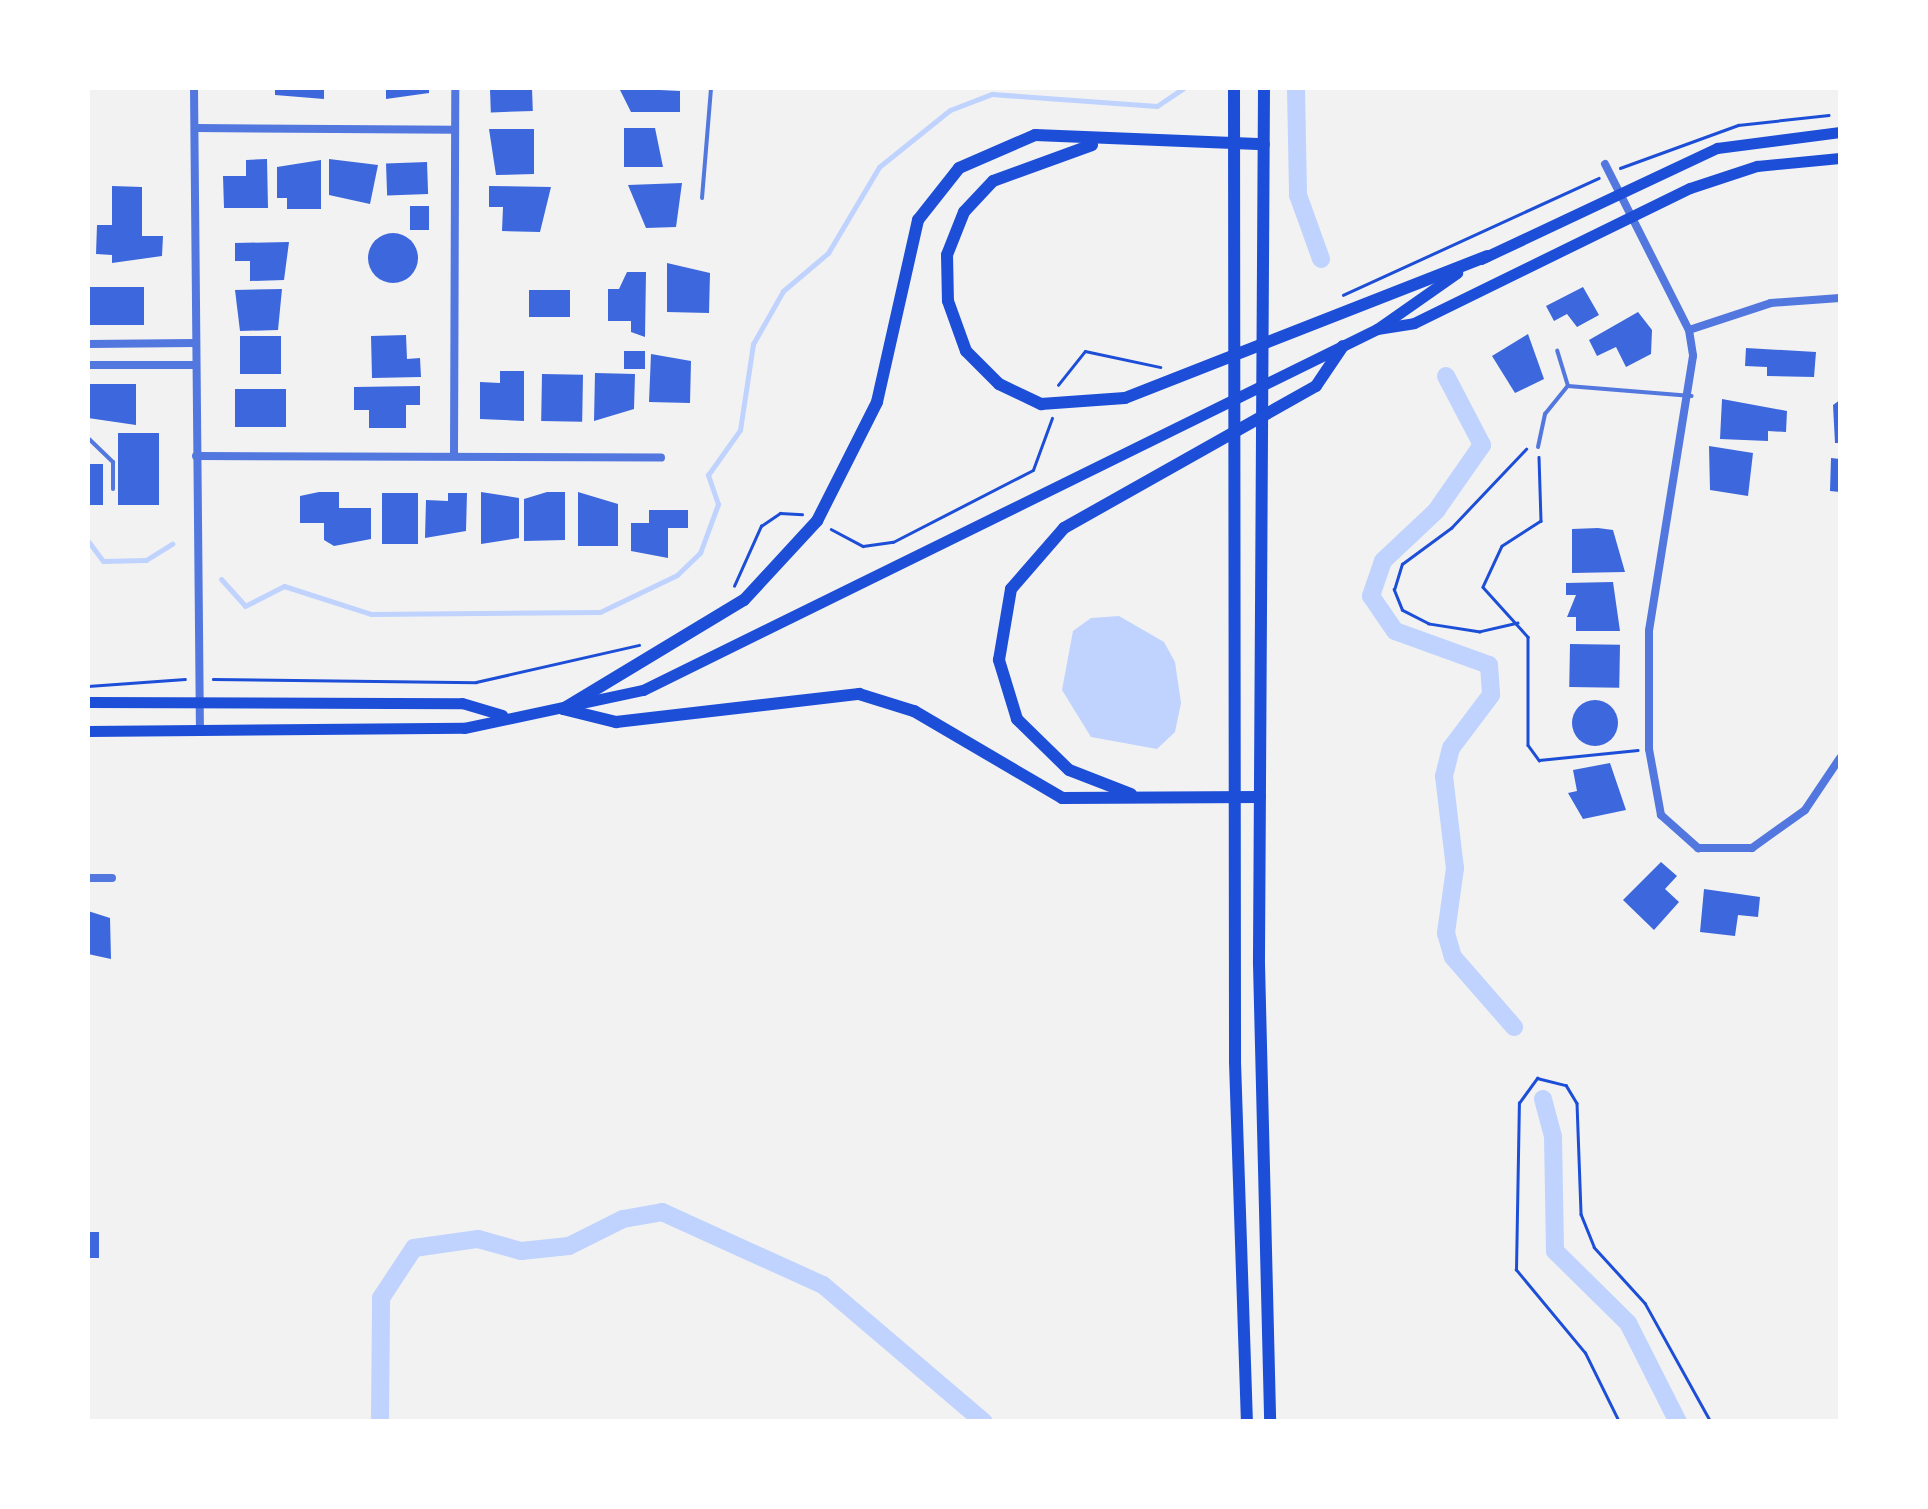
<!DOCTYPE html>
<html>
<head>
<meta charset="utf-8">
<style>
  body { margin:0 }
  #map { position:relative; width:1928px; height:1509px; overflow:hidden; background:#f2f2f2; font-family:"Golos Text",sans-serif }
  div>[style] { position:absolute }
  .water>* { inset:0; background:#bfd3fe }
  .stream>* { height:5px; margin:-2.5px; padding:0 2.5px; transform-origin:2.5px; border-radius:2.5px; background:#bfd3fe }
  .canal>* { height:18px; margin:-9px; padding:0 9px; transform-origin:9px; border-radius:9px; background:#bfd3fe }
  .building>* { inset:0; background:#3d67dc; transform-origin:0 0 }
  .round { border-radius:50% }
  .path>* { height:2.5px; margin:-1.25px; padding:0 1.25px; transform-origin:1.25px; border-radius:1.25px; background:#1d4ed8 }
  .service>* { height:4px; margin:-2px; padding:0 2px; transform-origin:2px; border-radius:2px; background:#5277de }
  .minor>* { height:8px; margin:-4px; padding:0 4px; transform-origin:4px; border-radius:4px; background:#5277de }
  .secondary>* { height:11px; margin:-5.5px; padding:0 5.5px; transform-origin:5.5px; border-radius:5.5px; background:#1d4ed8 }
  .primary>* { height:12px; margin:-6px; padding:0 6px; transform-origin:6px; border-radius:6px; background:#1d4ed8 }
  span { translate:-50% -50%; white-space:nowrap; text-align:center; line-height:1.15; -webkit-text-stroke:10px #fff; paint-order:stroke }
  .frame { position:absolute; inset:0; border:90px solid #fff; pointer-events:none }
</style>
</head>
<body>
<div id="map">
  <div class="water">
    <i style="clip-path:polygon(1119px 616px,1164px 642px,1175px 662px,1181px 703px,1175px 732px,1157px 749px,1091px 737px,1062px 690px,1073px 631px,1091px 618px)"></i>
  </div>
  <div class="stream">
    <i style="left:88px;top:541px;width:25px;rotate:53deg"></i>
    <i style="left:103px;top:561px;width:43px;rotate:-1.3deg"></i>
    <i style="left:146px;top:560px;width:31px;rotate:-32deg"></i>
    <i style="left:221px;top:579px;width:36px;rotate:48deg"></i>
    <i style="left:245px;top:606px;width:44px;rotate:-27.1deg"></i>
    <i style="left:284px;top:586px;width:91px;rotate:17.8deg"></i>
    <i style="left:371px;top:614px;width:229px;rotate:-0.5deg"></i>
    <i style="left:600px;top:612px;width:85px;rotate:-25.7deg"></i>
    <i style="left:677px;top:575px;width:32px;rotate:-44deg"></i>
    <i style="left:700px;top:553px;width:52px;rotate:-69.8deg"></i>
    <i style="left:718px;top:504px;width:31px;rotate:-109deg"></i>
    <i style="left:708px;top:475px;width:55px;rotate:-54.6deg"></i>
    <i style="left:740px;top:430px;width:87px;rotate:-81.4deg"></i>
    <i style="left:753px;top:344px;width:61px;rotate:-60.5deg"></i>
    <i style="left:783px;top:291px;width:59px;rotate:-40.2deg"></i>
    <i style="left:828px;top:253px;width:100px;rotate:-59.3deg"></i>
    <i style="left:879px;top:167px;width:91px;rotate:-38.8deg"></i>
    <i style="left:950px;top:110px;width:45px;rotate:-20.9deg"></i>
    <i style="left:992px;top:94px;width:165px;rotate:4.2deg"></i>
    <i style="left:1157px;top:106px;width:32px;rotate:-34deg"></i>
  </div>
  <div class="canal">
    <i style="left:1296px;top:88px;width:107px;rotate:88.9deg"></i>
    <i style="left:1298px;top:195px;width:68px;rotate:70.2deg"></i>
    <i style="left:1446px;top:376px;width:78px;rotate:62.4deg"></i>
    <i style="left:1482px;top:445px;width:80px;rotate:124.9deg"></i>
    <i style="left:1436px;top:511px;width:73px;rotate:136.7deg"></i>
    <i style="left:1383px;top:561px;width:37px;rotate:109deg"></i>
    <i style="left:1371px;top:596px;width:42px;rotate:55.6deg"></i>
    <i style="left:1395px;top:631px;width:100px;rotate:19.9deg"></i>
    <i style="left:1489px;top:665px;width:30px;rotate:86deg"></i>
    <i style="left:1491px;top:695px;width:66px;rotate:127deg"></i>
    <i style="left:1451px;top:748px;width:29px;rotate:104deg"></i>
    <i style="left:1444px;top:776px;width:93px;rotate:83.2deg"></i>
    <i style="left:1455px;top:868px;width:66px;rotate:97.9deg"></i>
    <i style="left:1446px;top:933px;width:25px;rotate:74deg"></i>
    <i style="left:1453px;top:957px;width:93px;rotate:48.9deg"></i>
    <i style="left:1543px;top:1099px;width:38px;rotate:75deg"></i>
    <i style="left:1553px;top:1136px;width:115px;rotate:89deg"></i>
    <i style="left:1555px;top:1251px;width:103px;rotate:44.6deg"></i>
    <i style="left:1628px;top:1323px;width:111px;rotate:63.2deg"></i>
    <i style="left:380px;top:1422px;width:124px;rotate:-89.5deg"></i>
    <i style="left:381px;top:1298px;width:60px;rotate:-56.6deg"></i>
    <i style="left:414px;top:1248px;width:65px;rotate:-8deg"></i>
    <i style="left:478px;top:1239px;width:45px;rotate:15.6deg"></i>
    <i style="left:521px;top:1251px;width:48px;rotate:-5.9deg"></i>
    <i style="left:569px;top:1246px;width:60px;rotate:-26.6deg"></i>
    <i style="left:623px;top:1219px;width:40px;rotate:-10deg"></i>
    <i style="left:662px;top:1212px;width:177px;rotate:24.4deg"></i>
    <i style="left:823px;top:1285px;width:211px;rotate:40.4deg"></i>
  </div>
  <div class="building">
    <i style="clip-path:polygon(275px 88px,324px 88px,324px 99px,275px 95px)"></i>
    <i style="clip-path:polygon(386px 88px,429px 88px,429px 93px,386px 99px)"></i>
    <i style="left:532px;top:88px;width:23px;height:42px;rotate:88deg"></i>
    <i style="clip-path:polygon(619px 88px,680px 91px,680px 112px,631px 112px)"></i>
    <i style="clip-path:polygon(624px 128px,655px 128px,663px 167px,624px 167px)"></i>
    <i style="clip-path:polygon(489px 129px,534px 129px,534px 174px,496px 175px)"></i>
    <i style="clip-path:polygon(267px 159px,268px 208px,224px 208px,223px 176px,246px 176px,246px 160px)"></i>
    <i style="clip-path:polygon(329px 159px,378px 165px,370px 204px,329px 195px)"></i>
    <i style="clip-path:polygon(321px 160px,321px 209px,287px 209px,287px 198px,277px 198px,277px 167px)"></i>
    <i style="left:427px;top:162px;width:32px;height:41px;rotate:88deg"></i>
    <i style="clip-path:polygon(682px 183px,676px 227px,646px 228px,628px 185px)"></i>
    <i style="clip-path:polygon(112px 186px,142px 187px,142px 236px,163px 236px,162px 256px,112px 263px,112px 255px,96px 254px,97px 225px,112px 225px)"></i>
    <i style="clip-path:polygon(489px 186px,551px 187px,540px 232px,502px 231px,503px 207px,489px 207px)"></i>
    <i style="left:410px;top:206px;width:19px;height:24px"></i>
    <i class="round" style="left:368px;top:233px;width:50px;height:50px"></i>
    <i style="clip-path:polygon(289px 242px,284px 280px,250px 281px,250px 261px,235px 261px,235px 243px)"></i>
    <i style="clip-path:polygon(667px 263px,710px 273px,709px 313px,667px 312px)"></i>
    <i style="clip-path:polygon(627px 272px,646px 272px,645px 337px,631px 332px,631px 321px,608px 321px,608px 289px,619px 289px)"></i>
    <i style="left:88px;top:287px;width:56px;height:38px"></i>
    <i style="clip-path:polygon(1583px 287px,1599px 315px,1577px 327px,1567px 314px,1554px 321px,1546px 306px)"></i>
    <i style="clip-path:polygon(282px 289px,278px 330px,240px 331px,235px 290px)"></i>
    <i style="left:529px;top:290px;width:41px;height:27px"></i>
    <i style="clip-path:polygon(1638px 312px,1652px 330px,1651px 354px,1626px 367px,1616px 347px,1597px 356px,1589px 340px)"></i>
    <i style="clip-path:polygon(1528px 334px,1544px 379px,1515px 393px,1492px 356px)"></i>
    <i style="clip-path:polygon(406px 335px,407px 359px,420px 358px,421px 377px,372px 378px,371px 336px)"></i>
    <i style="left:240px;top:336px;width:41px;height:38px"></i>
    <i style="clip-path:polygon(1746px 348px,1816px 352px,1814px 377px,1767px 376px,1767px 367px,1745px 366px)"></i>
    <i style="left:624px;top:351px;width:21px;height:18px"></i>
    <i style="clip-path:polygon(651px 354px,691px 361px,690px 403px,649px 402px)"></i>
    <i style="clip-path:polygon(500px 371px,524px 371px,524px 421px,480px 419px,480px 382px,500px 383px)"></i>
    <i style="clip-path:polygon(595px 373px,635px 374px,634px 409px,594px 421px)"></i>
    <i style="left:542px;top:374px;width:41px;height:47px;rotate:1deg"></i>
    <i style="clip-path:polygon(88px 384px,136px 384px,136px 425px,88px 418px)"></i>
    <i style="clip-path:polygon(420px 386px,420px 405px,406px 405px,406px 428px,369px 428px,369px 410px,354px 410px,354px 387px)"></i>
    <i style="left:235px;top:389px;width:51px;height:38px"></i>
    <i style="clip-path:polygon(1722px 399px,1787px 411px,1786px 432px,1768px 431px,1768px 441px,1720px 439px)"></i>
    <i style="clip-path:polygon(1840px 400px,1840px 443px,1835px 443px,1833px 405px)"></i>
    <i style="left:118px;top:433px;width:41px;height:72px"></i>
    <i style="clip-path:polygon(1709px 446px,1753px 453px,1748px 496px,1710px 490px)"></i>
    <i style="clip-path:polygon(1831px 458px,1840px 459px,1840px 492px,1830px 491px)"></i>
    <i style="left:103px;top:464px;width:41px;height:15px;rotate:90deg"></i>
    <i style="clip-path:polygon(319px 492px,339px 492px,339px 508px,371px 508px,371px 539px,334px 546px,324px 540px,324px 523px,300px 523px,300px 496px)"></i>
    <i style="clip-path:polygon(481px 492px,519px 498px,519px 538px,481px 544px)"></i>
    <i style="clip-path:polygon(547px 492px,565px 492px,565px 540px,524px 541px,524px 499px)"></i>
    <i style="clip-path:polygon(578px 492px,618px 504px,618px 546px,578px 546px)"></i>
    <i style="left:382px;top:493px;width:36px;height:51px"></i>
    <i style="clip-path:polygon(448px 493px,467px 493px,466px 531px,425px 538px,426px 500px,448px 501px)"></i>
    <i style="clip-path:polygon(649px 510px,688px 510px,688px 528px,668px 528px,668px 558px,631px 551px,631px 523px,649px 523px)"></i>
    <i style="clip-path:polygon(1598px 528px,1613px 530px,1625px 572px,1572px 573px,1572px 529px)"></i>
    <i style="clip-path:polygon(1613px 582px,1620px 631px,1576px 631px,1576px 617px,1567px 617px,1576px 595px,1566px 595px,1566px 583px)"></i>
    <i style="left:1570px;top:644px;width:50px;height:43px;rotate:1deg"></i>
    <i class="round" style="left:1572px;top:700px;width:46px;height:46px"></i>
    <i style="clip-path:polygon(1610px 763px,1626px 810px,1583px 819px,1568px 793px,1577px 791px,1573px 770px)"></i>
    <i style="clip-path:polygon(1661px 862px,1677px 876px,1665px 889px,1679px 902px,1654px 930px,1623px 900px)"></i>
    <i style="clip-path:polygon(1704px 889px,1760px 897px,1758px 917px,1738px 915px,1735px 936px,1700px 932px)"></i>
    <i style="clip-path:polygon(88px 911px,110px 918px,111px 959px,88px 954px)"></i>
    <i style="left:88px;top:1232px;width:11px;height:26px"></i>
  </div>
  <div class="path">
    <i style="left:1620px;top:168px;width:126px;rotate:-20deg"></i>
    <i style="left:1738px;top:125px;width:91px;rotate:-6.3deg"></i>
    <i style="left:1343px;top:295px;width:281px;rotate:-24.6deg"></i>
    <i style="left:1058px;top:385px;width:43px;rotate:-51.5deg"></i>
    <i style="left:1085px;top:351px;width:77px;rotate:12deg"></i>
    <i style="left:1539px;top:457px;width:64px;rotate:88.2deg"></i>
    <i style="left:1541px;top:521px;width:46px;rotate:147.3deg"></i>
    <i style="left:1502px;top:546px;width:45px;rotate:114.9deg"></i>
    <i style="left:1483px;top:587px;width:67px;rotate:48deg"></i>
    <i style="left:1528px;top:637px;width:108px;rotate:90deg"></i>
    <i style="left:1528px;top:745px;width:19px;rotate:54deg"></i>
    <i style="left:1539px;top:760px;width:99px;rotate:-5.8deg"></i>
    <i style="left:831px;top:529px;width:36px;rotate:28deg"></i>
    <i style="left:863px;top:546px;width:30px;rotate:-8deg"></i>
    <i style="left:893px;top:542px;width:157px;rotate:-27.2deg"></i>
    <i style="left:1033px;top:470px;width:55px;rotate:-69.9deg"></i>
    <i style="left:734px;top:586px;width:66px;rotate:-65.8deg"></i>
    <i style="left:761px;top:526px;width:23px;rotate:-34deg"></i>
    <i style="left:780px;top:513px;width:22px;rotate:3deg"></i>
    <i style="left:1518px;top:623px;width:39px;rotate:167deg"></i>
    <i style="left:1480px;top:632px;width:52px;rotate:-171.1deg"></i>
    <i style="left:1429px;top:624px;width:30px;rotate:-153deg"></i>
    <i style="left:1402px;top:610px;width:22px;rotate:-112deg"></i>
    <i style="left:1394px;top:590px;width:27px;rotate:-73deg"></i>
    <i style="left:1402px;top:564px;width:61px;rotate:-36.3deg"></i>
    <i style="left:1451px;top:528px;width:109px;rotate:-46.5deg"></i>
    <i style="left:213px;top:679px;width:263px;rotate:0.7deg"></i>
    <i style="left:476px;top:682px;width:167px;rotate:-12.8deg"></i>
    <i style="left:88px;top:686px;width:97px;rotate:-4.1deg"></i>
    <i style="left:1619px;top:1422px;width:77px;rotate:-116.2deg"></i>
    <i style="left:1585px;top:1353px;width:108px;rotate:-129.7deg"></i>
    <i style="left:1516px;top:1270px;width:167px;rotate:-89deg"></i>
    <i style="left:1519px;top:1103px;width:31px;rotate:-54deg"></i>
    <i style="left:1537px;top:1078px;width:30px;rotate:14deg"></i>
    <i style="left:1566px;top:1085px;width:21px;rotate:59deg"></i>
    <i style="left:1577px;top:1103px;width:111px;rotate:87.9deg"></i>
    <i style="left:1581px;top:1214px;width:35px;rotate:68deg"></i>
    <i style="left:1594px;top:1247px;width:76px;rotate:47.7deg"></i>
    <i style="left:1645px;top:1303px;width:136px;rotate:61deg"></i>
  </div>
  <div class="service">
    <i style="left:1840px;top:114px;width:1px;rotate:-90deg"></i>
    <i style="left:702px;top:198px;width:110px;rotate:-85.3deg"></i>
    <i style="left:1568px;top:386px;width:124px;rotate:4.6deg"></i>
    <i style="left:88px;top:438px;width:35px;rotate:44deg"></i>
    <i style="left:113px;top:462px;width:27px;rotate:90deg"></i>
    <i style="left:1538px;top:447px;width:34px;rotate:-78deg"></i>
    <i style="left:1545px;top:414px;width:36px;rotate:-51deg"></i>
    <i style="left:1568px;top:386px;width:37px;rotate:-107deg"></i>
  </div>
  <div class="minor">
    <i style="left:194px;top:88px;width:643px;rotate:89.47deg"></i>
    <i style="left:195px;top:128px;width:260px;rotate:0.4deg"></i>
    <i style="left:1605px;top:164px;width:186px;rotate:63.2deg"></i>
    <i style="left:1689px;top:330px;width:26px;rotate:81deg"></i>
    <i style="left:1693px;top:356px;width:278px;rotate:99.1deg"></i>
    <i style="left:1649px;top:631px;width:118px;rotate:90deg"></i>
    <i style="left:1649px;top:749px;width:67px;rotate:79.7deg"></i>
    <i style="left:1661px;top:815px;width:50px;rotate:41.7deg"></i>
    <i style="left:1698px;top:848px;width:54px"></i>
    <i style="left:1752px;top:848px;width:65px;rotate:-35.6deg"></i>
    <i style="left:1805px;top:810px;width:63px;rotate:-56.1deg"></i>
    <i style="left:1689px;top:330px;width:86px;rotate:-18.2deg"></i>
    <i style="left:1771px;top:303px;width:69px;rotate:-4.1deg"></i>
    <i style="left:88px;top:344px;width:106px;rotate:-0.5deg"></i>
    <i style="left:88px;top:365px;width:107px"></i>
    <i style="left:196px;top:456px;width:465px;rotate:0.2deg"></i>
    <i style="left:454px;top:456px;width:368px;rotate:-89.8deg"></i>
    <i style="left:88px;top:878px;width:24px"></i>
  </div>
  <div class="secondary">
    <i style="left:1481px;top:259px;width:261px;rotate:-25.2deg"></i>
    <i style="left:1717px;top:148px;width:124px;rotate:-7.4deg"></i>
    <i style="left:1377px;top:329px;width:98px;rotate:-35deg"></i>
    <i style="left:88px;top:702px;width:374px;rotate:0.2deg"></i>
    <i style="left:462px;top:703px;width:42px;rotate:16.7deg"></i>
    <i style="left:88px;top:731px;width:376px;rotate:-0.5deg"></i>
    <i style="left:464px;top:728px;width:183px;rotate:-12deg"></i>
    <i style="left:643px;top:690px;width:818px;rotate:-26.19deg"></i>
    <i style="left:1377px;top:329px;width:37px;rotate:-9deg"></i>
    <i style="left:1414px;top:323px;width:307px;rotate:-26.1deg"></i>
    <i style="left:1690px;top:188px;width:71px;rotate:-18.2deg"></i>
    <i style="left:1757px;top:166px;width:83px;rotate:-5.5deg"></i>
  </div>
  <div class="primary">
    <i style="left:1234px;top:88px;width:974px;rotate:89.94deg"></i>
    <i style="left:1235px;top:1062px;width:360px;rotate:88.1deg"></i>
    <i style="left:1264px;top:88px;width:876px;rotate:90.33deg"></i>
    <i style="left:1259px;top:964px;width:458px;rotate:88.6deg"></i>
    <i style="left:1092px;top:145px;width:105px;rotate:160deg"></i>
    <i style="left:993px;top:181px;width:42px;rotate:133.1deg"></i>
    <i style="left:964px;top:212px;width:46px;rotate:111.6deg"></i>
    <i style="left:947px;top:255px;width:46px;rotate:88.8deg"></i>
    <i style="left:948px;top:301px;width:53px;rotate:70.2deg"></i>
    <i style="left:966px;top:351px;width:47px;rotate:45deg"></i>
    <i style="left:999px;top:384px;width:47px;rotate:25.5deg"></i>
    <i style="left:1041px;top:404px;width:84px;rotate:-4.1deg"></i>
    <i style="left:1125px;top:398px;width:389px;rotate:-21.4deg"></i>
    <i style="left:563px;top:709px;width:211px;rotate:-31.1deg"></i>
    <i style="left:744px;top:600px;width:108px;rotate:-47.3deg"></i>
    <i style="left:817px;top:521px;width:133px;rotate:-63.2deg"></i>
    <i style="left:877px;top:402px;width:187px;rotate:-77.3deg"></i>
    <i style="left:918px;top:220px;width:66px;rotate:-51.7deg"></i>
    <i style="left:959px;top:168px;width:83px;rotate:-23.5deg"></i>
    <i style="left:1035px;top:135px;width:229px;rotate:2.3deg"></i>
    <i style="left:563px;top:709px;width:55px;rotate:13.8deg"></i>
    <i style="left:616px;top:722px;width:245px;rotate:-6.6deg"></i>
    <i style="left:859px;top:694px;width:58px;rotate:17.2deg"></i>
    <i style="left:914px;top:711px;width:172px;rotate:30.4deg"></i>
    <i style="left:1062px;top:798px;width:198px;rotate:-0.3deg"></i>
    <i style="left:1131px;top:794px;width:66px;rotate:-158.8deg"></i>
    <i style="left:1069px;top:770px;width:73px;rotate:-135.6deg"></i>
    <i style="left:1017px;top:719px;width:62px;rotate:-107deg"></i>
    <i style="left:999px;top:660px;width:72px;rotate:-80.4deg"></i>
    <i style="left:1011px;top:589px;width:81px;rotate:-49deg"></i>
    <i style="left:1064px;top:528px;width:289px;rotate:-29.4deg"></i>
    <i style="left:1316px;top:386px;width:48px;rotate:-56deg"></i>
  </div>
  <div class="frame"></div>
</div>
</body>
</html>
